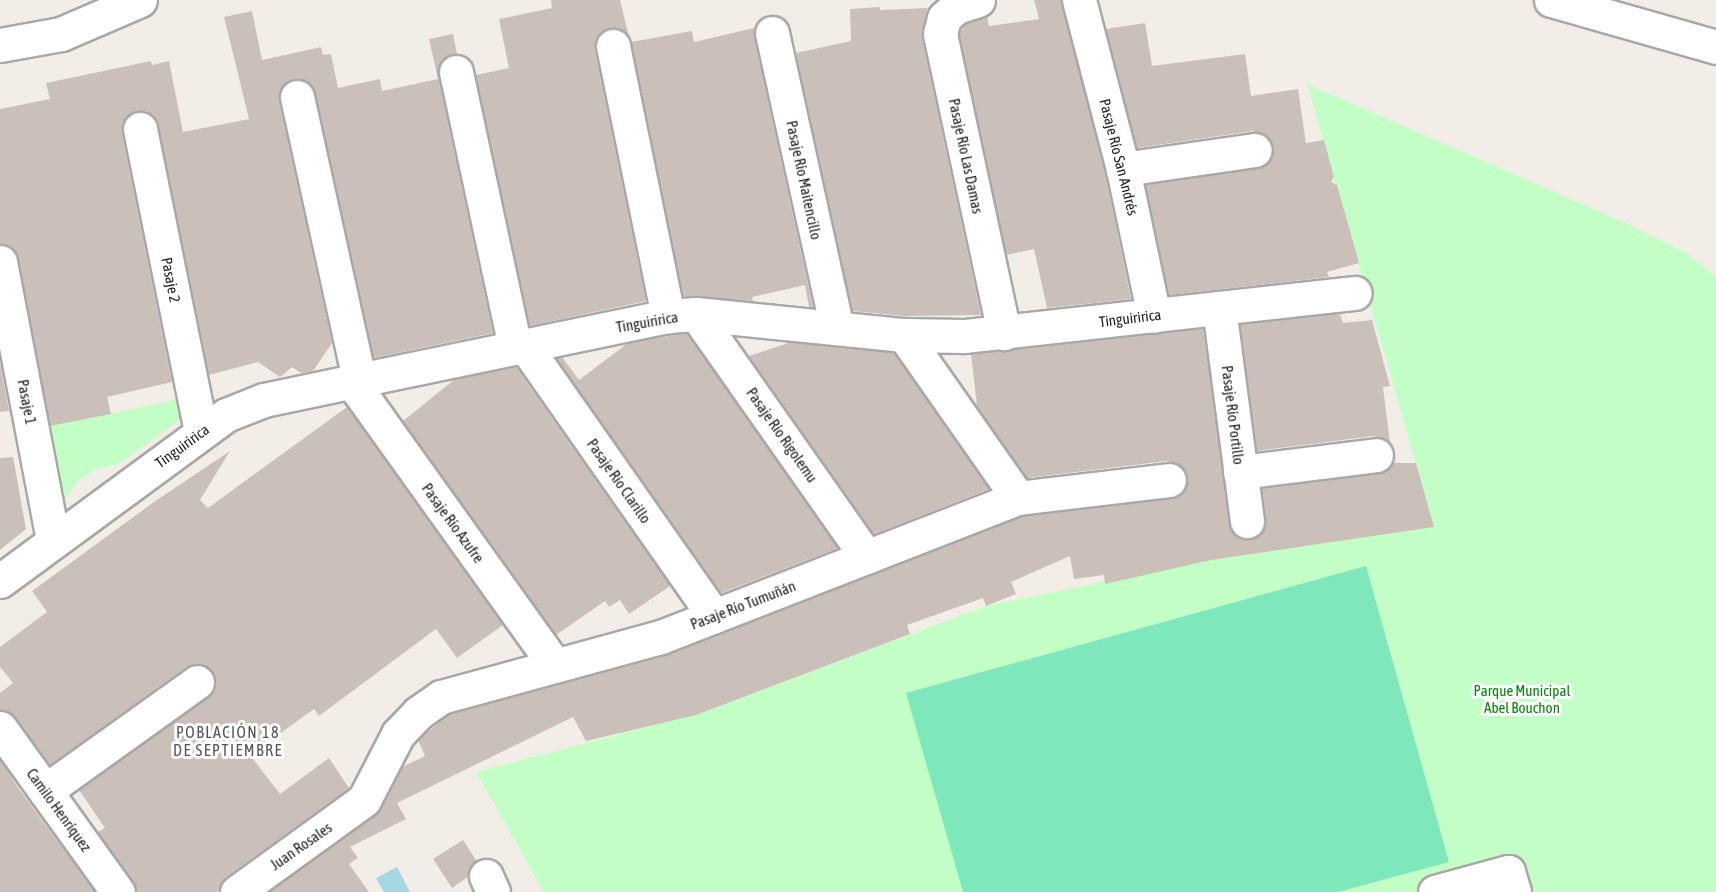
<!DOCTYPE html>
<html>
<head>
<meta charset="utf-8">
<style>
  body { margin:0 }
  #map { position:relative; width:1716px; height:892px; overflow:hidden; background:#f2eee7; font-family:"Asap Condensed",sans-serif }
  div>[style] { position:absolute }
  .park>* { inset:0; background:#c2fec5 }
  .pitch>* { inset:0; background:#7fe7bc }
  .water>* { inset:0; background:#a4d6e3 }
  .building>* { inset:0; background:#cbc0b9 }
  .roads { filter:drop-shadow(2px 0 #a8a8a8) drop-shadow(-2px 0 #a8a8a8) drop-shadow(0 2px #a8a8a8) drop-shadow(0 -2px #a8a8a8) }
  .minor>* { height:33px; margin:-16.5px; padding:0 16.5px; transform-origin:16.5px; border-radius:16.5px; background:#fff }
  span { translate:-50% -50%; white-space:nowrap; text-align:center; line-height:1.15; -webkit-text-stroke:6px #fff; paint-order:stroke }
  .street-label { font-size:15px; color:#212121 }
  .park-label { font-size:15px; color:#03860a }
  .neighbourhood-label { font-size:16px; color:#545454; letter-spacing:1.5px }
</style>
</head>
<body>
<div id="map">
  <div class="park">
    <i style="clip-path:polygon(1307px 84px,1621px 221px,1685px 252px,1716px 277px,1716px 892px,544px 892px,476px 772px,704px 712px,986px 606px,1211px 560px,1434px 527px)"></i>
    <i style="clip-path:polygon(181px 399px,184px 417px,117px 465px,96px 469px,78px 481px,65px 499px,56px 485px,40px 428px)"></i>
  </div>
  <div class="pitch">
    <i style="clip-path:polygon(1366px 566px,1449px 862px,1338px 892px,963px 892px,906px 693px)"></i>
  </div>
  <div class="water">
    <i style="clip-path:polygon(397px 867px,410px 892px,384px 892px,376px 878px)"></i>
  </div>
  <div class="building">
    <i style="clip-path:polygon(551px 0,620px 0,629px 37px,619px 28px,609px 28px,595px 40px,595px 50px,646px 301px,529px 326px,476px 75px,509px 68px,499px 19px,552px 8px)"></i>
    <i style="clip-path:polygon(1034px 0,1061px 0,1105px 173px,1131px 299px,1047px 308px,1034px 249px,1006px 255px,959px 34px,966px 24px,987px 16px,989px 26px,1039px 19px)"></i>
    <i style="clip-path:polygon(880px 7px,880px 10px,927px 8px,922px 38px,981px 315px,905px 316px,852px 311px,796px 53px,851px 41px,850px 9px)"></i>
    <i style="clip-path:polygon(252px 11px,262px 60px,321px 47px,323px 55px,331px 54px,338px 88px,380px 79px,382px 91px,438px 79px,429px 39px,453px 34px,457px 54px,443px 59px,438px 76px,493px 333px,373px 358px,315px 93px,310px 84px,294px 79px,284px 84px,279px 101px,332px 343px,313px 371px,301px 373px,292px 367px,280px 377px,258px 362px,209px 375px,158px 125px,147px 111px,136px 111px,122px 123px,122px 133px,172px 382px,107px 397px,111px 414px,50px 426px,18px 258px,14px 249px,0 244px,0 109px,50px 99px,46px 83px,151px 61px,152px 65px,169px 61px,183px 132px,249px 119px,224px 17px)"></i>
    <i style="clip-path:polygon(1145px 23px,1152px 66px,1245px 54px,1251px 96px,1298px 89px,1306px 143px,1324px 140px,1334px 177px,1331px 182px,1337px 185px,1359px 263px,1327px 272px,1329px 277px,1169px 295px,1145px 185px,1258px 168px,1272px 157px,1274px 148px,1269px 138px,1253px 131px,1137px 148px,1106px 29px)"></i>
    <i style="clip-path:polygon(754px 28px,754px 37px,813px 307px,809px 307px,805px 285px,752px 297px,753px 301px,683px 296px,631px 42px,692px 31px,694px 42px)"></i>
    <i style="clip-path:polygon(1340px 314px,1343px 323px,1372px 320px,1390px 386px,1383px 387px,1390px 443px,1374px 436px,1257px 451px,1240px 324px)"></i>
    <i style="clip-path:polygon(1203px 329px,1233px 533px,1250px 539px,1264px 529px,1262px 488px,1378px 474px,1393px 463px,1416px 463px,1434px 527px,1211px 560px,1105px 584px,1104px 575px,1074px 579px,1070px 556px,1011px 582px,1016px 594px,986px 606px,983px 598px,907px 625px,910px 634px,696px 715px,586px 741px,573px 717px,397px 803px,406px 819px,350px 847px,358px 858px,349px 864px,369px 892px,269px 892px,375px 815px,402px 767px,425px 756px,418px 740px,449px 714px,668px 655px,1023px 516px,1180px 495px,1187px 477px,1184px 468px,1167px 461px,1027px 478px,977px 406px,971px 354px)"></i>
    <i style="clip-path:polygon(687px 333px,838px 548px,721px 593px,556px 358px,562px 357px,579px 380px,628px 343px)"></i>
    <i style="clip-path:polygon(791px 342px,894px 353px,989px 489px,874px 534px,749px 356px)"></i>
    <i style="clip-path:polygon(0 362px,9px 411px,0 412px)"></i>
    <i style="clip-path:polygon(516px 367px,670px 586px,629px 614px,620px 600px,609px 607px,605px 601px,556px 635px,403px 421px,455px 379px)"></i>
    <i style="clip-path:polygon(347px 407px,503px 625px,457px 658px,436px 629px,319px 716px,314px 709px,250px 755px,280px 794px,329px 758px,349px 788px,226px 877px,218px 892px,136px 892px,133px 881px,98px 832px,105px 828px,79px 790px,208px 697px,214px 689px,213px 672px,204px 665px,186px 667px,50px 765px,15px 717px,0 710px,0 693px,13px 683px,0 667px,0 647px,47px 612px,32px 591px,154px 502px,230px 451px,200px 500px,208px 508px)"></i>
    <i style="clip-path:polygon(13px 457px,26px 529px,0 550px,0 458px)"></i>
    <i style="clip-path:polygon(0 760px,19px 789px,95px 892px,0 892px)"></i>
    <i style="clip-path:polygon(463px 840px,476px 860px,468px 877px,452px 888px,433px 859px)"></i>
  </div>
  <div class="roads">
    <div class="minor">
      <i style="left:978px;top:0;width:23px;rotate:162deg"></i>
      <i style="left:956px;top:7px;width:16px;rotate:137deg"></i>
      <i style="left:944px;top:18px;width:16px;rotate:104deg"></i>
      <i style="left:940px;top:34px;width:306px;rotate:77.9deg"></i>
      <i style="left:1079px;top:0;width:175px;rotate:75.4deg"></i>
      <i style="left:1123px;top:169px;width:150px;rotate:78.1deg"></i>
      <i style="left:1551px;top:0;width:172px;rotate:15.9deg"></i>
      <i style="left:772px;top:33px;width:302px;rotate:77.6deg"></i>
      <i style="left:0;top:45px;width:62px;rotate:-10.2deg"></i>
      <i style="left:61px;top:34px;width:86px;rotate:-23.3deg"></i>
      <i style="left:613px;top:46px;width:276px;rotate:78.5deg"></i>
      <i style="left:456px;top:72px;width:282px;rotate:77.9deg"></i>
      <i style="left:297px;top:97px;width:290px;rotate:77.6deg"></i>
      <i style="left:140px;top:129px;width:308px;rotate:78.6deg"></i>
      <i style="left:1123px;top:169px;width:133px;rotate:-8.2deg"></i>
      <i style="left:0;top:262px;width:284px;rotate:79.2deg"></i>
      <i style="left:1219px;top:308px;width:215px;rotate:82.5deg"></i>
      <i style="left:696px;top:314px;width:297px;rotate:54.9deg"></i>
      <i style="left:904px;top:335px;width:199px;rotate:55deg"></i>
      <i style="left:525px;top:346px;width:330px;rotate:55deg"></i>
      <i style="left:352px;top:382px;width:347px;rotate:54.4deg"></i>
      <i style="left:1240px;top:472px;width:137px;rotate:-7.1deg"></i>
      <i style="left:0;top:581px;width:280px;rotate:-36.3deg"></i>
      <i style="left:226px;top:415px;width:41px;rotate:-21.5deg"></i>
      <i style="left:264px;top:400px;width:97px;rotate:-11.9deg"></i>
      <i style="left:359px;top:380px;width:316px;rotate:-11.7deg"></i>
      <i style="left:668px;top:316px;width:28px;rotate:-4deg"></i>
      <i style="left:696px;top:314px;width:209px;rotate:5.8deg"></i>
      <i style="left:904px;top:335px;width:60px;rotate:1deg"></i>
      <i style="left:964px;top:336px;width:393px;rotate:-6.3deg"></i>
      <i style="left:0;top:728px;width:202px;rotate:54.3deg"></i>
      <i style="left:45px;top:791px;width:187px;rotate:-35.6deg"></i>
      <i style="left:486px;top:876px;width:17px;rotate:66deg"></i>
      <i style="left:237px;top:892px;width:157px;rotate:-35.9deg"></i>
      <i style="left:364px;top:800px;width:74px;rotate:-62.7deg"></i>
      <i style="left:398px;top:734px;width:29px;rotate:-46deg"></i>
      <i style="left:418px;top:713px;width:28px;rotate:-35deg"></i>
      <i style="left:441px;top:697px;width:228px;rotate:-15.3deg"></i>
      <i style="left:661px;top:637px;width:383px;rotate:-21.3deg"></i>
      <i style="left:1018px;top:498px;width:152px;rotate:-6.8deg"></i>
      <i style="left:1435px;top:892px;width:76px;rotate:-15.3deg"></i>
      <i style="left:1508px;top:872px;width:21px;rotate:73deg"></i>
    </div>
  </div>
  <div class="street-label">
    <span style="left:966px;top:156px;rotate:78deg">Pasaje Río Las Damas</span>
    <span style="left:1119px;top:157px;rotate:76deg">Pasaje Río San Andrés</span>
    <span style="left:804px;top:180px;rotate:78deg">Pasaje Río Maitencillo</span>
    <span style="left:171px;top:280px;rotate:79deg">Pasaje 2</span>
    <span style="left:1130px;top:318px;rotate:-7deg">Tinguiririca</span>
    <span style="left:647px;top:322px;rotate:-10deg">Tinguiririca</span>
    <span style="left:27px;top:402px;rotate:79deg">Pasaje 1</span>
    <span style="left:1233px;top:415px;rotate:83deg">Pasaje Río Portillo</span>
    <span style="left:782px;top:435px;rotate:55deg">Pasaje Río Rigolemu</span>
    <span style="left:182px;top:446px;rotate:-36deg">Tinguiririca</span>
    <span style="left:619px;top:481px;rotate:55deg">Pasaje Río Clarillo</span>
    <span style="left:453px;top:523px;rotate:54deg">Pasaje Río Azufre</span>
    <span style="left:743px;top:605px;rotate:-21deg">Pasaje Río Tumuñán</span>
    <span style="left:59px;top:810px;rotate:54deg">Camilo Henríquez</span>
    <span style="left:301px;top:846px;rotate:-35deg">Juan Rosales</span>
  </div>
  <div class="park-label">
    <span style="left:1522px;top:699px">Parque Municipal<br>Abel Bouchon</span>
  </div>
  <div class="neighbourhood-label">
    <span style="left:228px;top:741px">POBLACIÓN 18<br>DE SEPTIEMBRE</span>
  </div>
</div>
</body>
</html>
